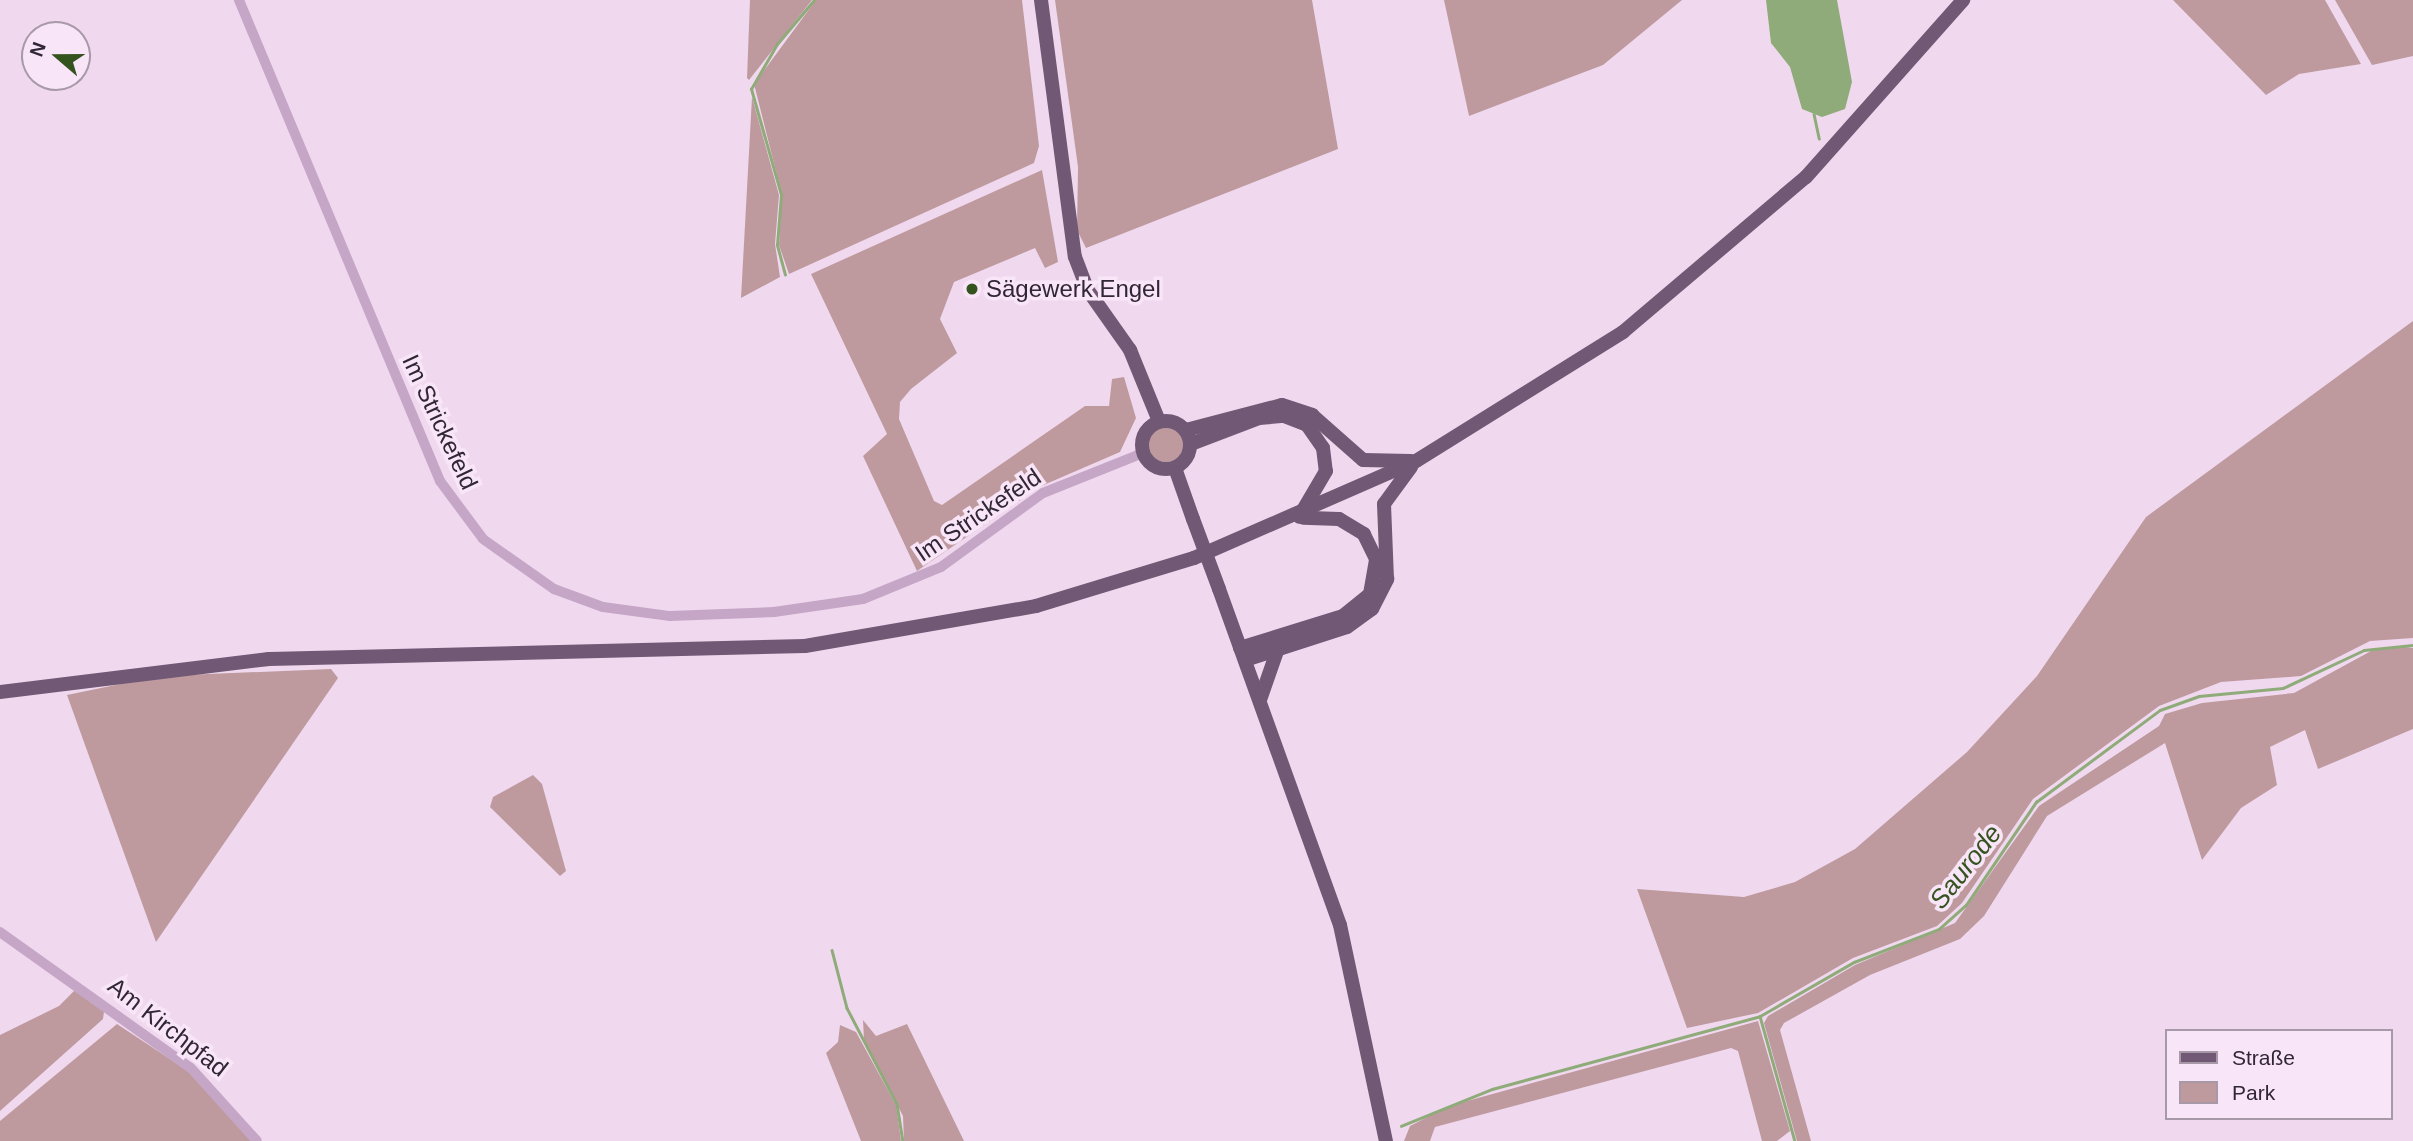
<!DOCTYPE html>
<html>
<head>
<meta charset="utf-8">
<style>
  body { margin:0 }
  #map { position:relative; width:2413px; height:1141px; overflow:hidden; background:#f0d9ef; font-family:Arial,sans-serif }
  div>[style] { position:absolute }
  .green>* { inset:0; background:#be9a9f }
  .round { border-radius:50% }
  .water>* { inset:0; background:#8fab79 }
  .stream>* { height:2.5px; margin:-1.25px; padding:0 1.25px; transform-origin:1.25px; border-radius:1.25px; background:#8fab79 }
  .minor>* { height:10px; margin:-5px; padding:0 5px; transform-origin:5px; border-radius:5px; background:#c6a6c7 }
  .major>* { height:14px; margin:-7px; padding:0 7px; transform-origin:7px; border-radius:7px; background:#715875 }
  .major>.ring { margin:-7px; padding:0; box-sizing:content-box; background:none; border:14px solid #715875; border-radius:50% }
  .major-bridge>* { height:14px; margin:-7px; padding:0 7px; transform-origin:7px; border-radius:7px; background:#715875 }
  .dots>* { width:19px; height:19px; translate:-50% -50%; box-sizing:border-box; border:4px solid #f8e5f7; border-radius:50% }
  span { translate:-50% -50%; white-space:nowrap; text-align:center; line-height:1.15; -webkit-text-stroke:7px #f8e5f7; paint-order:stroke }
  .poi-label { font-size:24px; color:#312633 }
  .left { translate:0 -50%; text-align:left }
  .street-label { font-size:24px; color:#312633 }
  .water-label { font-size:26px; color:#34531e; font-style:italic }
  .legend { position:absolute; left:2165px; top:1029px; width:228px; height:91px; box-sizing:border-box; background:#f8e5f7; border:2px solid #a899a9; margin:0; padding:9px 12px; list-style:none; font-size:21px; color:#312633 }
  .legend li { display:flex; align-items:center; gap:14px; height:35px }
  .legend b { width:35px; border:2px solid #a899a9 }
  .north { position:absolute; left:21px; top:21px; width:70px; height:70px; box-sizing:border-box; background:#f8e5f7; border:2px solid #a899a9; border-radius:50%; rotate:290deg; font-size:19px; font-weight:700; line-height:28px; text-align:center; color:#312633 }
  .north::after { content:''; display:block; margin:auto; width:24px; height:32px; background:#34531e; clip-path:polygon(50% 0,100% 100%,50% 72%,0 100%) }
</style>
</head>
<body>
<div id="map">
  <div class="green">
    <i style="clip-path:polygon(750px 0,812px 0,749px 80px,747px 78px)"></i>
    <i style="clip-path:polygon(816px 0,1022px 0,1039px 146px,1034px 163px,789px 274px,779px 245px,782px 195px,754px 84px)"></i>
    <i style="clip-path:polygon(1055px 0,1312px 0,1338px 149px,1086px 248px,1077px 230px,1078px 167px)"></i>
    <i style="clip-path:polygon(1444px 0,1682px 0,1603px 65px,1469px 116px)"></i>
    <i style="clip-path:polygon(2173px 0,2325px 0,2361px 64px,2299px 74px,2266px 95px)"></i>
    <i style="clip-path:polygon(2335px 0,2413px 0,2413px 56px,2372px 65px)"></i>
    <i style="clip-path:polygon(752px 97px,779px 195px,775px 244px,780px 277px,741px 298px)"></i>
    <i style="clip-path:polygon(1042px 170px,1058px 262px,1045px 268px,1035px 248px,954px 282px,940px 319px,957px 353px,911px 389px,900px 402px,899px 419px,934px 501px,942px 505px,1085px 406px,1109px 406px,1112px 379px,1124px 377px,1136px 418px,1120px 452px,1039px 487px,917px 571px,863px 456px,887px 434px,811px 274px)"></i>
    <i style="clip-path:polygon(2413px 321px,2413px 638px,2370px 641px,2301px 676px,2221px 682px,2159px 706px,2033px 799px,1962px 903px,1937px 926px,1853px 958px,1758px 1013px,1687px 1028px,1637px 889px,1744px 897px,1795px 882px,1855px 849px,1967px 752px,2037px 676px,2146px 517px)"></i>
    <i class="round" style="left:1148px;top:426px;width:36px;height:36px"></i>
    <i style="clip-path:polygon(2397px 646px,2413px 648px,2413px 729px,2318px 769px,2305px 730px,2270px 747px,2277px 785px,2241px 808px,2202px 860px,2165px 743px,2047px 816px,1984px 916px,1960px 939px,1870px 975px,1784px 1023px,1780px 1030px,1811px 1141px,1797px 1141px,1764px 1023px,1768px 1016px,1855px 965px,1955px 923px,2039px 806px,2159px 726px,2165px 714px,2202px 703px,2294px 693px,2371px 651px)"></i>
    <i style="clip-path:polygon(331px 669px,338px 678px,156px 942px,67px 695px,159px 676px)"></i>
    <i style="clip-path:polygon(533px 775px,542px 784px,566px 871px,560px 876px,490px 807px,493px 797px)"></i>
    <i style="clip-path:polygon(76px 989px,104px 1012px,103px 1019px,0 1111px,0 1035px,59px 1006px)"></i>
    <i style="clip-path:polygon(863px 1020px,876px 1036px,907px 1024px,964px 1141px,904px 1141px,903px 1116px,864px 1040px)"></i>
    <i style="clip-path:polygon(1758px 1021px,1790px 1131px,1777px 1141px,1762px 1141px,1738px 1051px,1731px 1048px,1435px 1127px,1430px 1141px,1404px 1141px,1410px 1126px,1449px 1106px)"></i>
    <i style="clip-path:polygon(117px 1024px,188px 1071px,251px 1141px,0 1141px,0 1121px)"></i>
    <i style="clip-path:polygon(840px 1025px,856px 1032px,896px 1105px,901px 1141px,861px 1141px,826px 1053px,838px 1042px)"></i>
  </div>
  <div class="water">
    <i style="clip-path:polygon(1766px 0,1837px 0,1852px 82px,1845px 109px,1822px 117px,1802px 109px,1790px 67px,1771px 43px)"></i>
  </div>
  <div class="stream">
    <i style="left:1814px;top:114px;width:25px;rotate:78deg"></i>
    <i style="left:785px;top:275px;width:31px;rotate:-105deg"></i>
    <i style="left:777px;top:245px;width:50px;rotate:-85.4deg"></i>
    <i style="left:781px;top:195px;width:110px;rotate:-105.8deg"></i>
    <i style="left:751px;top:89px;width:52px;rotate:-60deg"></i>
    <i style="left:777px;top:44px;width:57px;rotate:-49.9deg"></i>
    <i style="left:832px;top:950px;width:60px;rotate:75.5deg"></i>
    <i style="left:847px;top:1008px;width:108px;rotate:62.5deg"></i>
    <i style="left:897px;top:1104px;width:37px;rotate:81deg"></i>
    <i style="left:1760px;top:1016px;width:130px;rotate:74.4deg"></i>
    <i style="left:1401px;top:1126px;width:98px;rotate:-22.1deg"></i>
    <i style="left:1492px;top:1089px;width:278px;rotate:-15.2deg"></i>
    <i style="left:1760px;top:1016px;width:108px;rotate:-29.9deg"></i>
    <i style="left:1854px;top:962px;width:91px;rotate:-21.2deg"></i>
    <i style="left:1939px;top:929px;width:36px;rotate:-42deg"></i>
    <i style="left:1966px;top:905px;width:125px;rotate:-55.8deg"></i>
    <i style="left:2036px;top:802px;width:154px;rotate:-36.6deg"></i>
    <i style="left:2160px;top:710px;width:41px;rotate:-19.7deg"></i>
    <i style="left:2199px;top:696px;width:84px;rotate:-5.4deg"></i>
    <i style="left:2283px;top:688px;width:89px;rotate:-25.1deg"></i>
    <i style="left:2364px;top:650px;width:49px;rotate:-5.8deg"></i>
  </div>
  <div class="minor">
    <i style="left:239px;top:0;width:521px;rotate:67.32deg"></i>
    <i style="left:440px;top:481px;width:72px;rotate:53.4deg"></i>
    <i style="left:483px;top:539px;width:87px;rotate:35.2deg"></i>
    <i style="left:554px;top:589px;width:52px;rotate:20.2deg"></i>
    <i style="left:603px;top:607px;width:68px;rotate:7.7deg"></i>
    <i style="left:670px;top:616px;width:104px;rotate:-2.2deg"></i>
    <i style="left:774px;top:612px;width:90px;rotate:-8.3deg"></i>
    <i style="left:863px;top:599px;width:84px;rotate:-22.3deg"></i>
    <i style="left:941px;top:567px;width:126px;rotate:-36deg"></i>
    <i style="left:1043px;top:493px;width:108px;rotate:-21.8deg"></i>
    <i style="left:0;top:932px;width:234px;rotate:35.5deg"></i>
    <i style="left:191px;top:1068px;width:98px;rotate:47.9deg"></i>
  </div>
  <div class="major">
    <i style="left:1041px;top:0;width:259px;rotate:82.5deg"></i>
    <i style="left:1075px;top:257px;width:34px;rotate:69deg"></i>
    <i style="left:1087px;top:289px;width:75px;rotate:54.8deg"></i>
    <i style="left:1130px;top:350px;width:77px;rotate:67.8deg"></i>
    <i class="ring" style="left:1142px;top:421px;width:34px;height:34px"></i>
    <i style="left:1186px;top:430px;width:99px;rotate:-14.6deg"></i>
    <i style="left:1282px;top:405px;width:32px;rotate:18deg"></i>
    <i style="left:1312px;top:415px;width:68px;rotate:41.4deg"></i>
    <i style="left:1363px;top:460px;width:48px;rotate:1.2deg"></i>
    <i style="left:1191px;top:444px;width:73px;rotate:-20.9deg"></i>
    <i style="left:1259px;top:418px;width:25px;rotate:-5deg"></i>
    <i style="left:1284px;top:416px;width:25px;rotate:21deg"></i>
    <i style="left:1307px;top:425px;width:28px;rotate:55deg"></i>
    <i style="left:1323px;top:448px;width:23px;rotate:83deg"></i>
    <i style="left:1326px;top:471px;width:53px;rotate:120.4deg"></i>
    <i style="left:1175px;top:468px;width:54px;rotate:70.6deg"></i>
    <i style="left:1219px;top:589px;width:357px;rotate:70.2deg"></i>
    <i style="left:1340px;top:925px;width:221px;rotate:78deg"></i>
    <i style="left:1240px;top:648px;width:108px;rotate:-17.3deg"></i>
    <i style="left:1343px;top:616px;width:35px;rotate:-39deg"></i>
    <i style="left:1370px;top:594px;width:36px;rotate:-80deg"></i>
    <i style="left:1376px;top:559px;width:28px;rotate:-116deg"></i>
    <i style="left:1364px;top:534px;width:29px;rotate:-149deg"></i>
    <i style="left:1339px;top:519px;width:36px;rotate:-178deg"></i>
    <i style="left:1245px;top:660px;width:107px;rotate:-17.9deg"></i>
    <i style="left:1347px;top:627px;width:31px;rotate:-36deg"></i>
    <i style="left:1372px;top:609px;width:34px;rotate:-63deg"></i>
    <i style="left:1387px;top:579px;width:75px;rotate:-92.3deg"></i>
    <i style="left:1384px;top:504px;width:46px;rotate:-53.9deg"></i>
    <i style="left:0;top:692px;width:271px;rotate:-7deg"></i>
    <i style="left:269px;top:659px;width:536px;rotate:-1.39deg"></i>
    <i style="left:805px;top:646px;width:234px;rotate:-9.8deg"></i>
    <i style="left:1036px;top:606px;width:165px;rotate:-16.9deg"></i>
    <i style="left:1194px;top:558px;width:242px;rotate:-23.6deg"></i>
    <i style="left:1416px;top:461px;width:244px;rotate:-31.9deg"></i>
    <i style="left:1623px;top:332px;width:240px;rotate:-40.3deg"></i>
    <i style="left:1806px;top:177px;width:237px;rotate:-48.4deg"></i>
    <i style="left:1260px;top:700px;width:49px;rotate:-70.8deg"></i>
  </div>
  <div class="major-bridge">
    <i style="left:1193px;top:519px;width:75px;rotate:69.6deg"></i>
  </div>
  <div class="dots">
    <i style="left:972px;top:289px;background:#34531e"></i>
  </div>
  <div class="poi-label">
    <span class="left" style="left:986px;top:289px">Sägewerk Engel</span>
  </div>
  <div class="street-label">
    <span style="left:440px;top:422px;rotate:65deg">Im Strickefeld</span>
    <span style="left:978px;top:515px;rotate:-34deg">Im Strickefeld</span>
    <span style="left:168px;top:1027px;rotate:38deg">Am Kirchpfad</span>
  </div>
  <div class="water-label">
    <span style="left:1966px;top:867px;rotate:-52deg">Saurode</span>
  </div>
  <ul class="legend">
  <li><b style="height:9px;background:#715875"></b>Straße</li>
  <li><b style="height:19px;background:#be9a9f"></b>Park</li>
  </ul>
  <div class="north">N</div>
</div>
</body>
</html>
